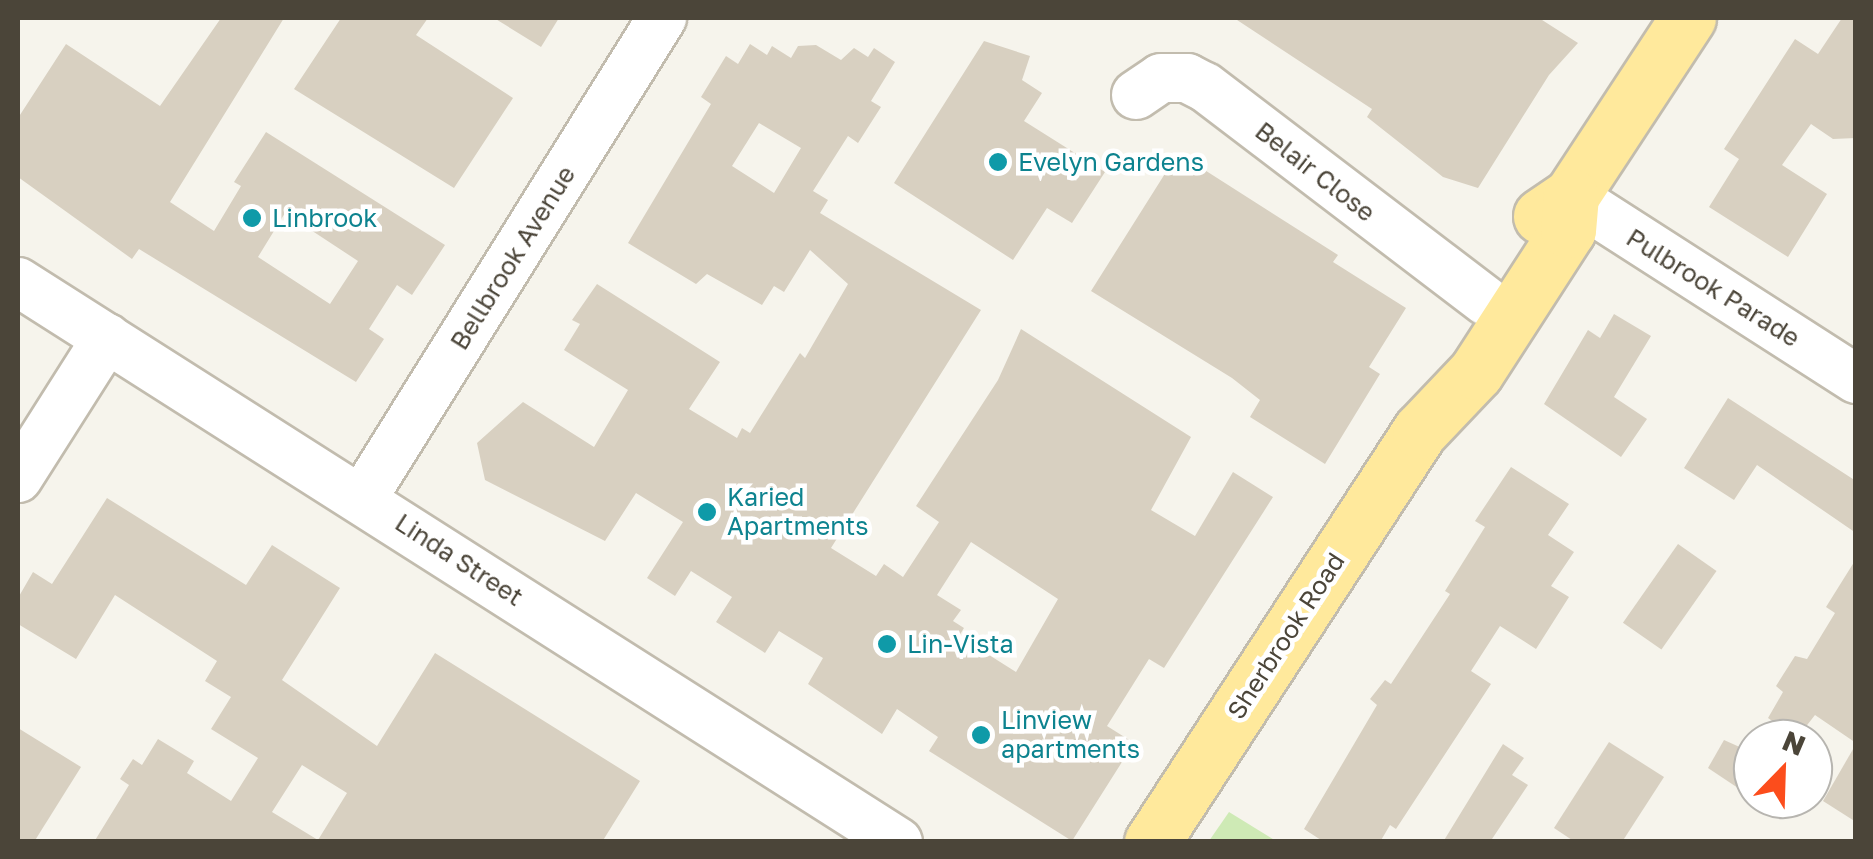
<!DOCTYPE html>
<html>
<head>
<meta charset="utf-8">
<style>
  body { margin:0 }
  #map { position:relative; width:1873px; height:859px; overflow:hidden; background:#f6f4ec; font-family:"Golos Text",sans-serif }
  div>[style] { position:absolute }
  .green>* { inset:0; background:#ceeab5 }
  .building>* { inset:0; background:#d8d0c1; transform-origin:0 0 }
  .roads { filter:drop-shadow(2px 0 #c2bcae) drop-shadow(-2px 0 #c2bcae) drop-shadow(0 2px #c2bcae) drop-shadow(0 -2px #c2bcae) }
  .minor>* { height:48px; margin:-24px; padding:0 24px; transform-origin:24px; border-radius:24px; background:#fff }
  .major>* { height:55px; margin:-27.5px; padding:0 27.5px; transform-origin:27.5px; border-radius:27.5px; background:#ffe99c }
  .dots>* { width:28px; height:28px; translate:-50% -50%; box-sizing:border-box; border:5px solid #fff; border-radius:50% }
  span { translate:-50% -50%; white-space:nowrap; text-align:center; line-height:1.15; -webkit-text-stroke:9px #fff; paint-order:stroke }
  .culture-label { font-size:25px; color:#0d838f }
  .left { translate:0 -50%; text-align:left }
  .street-label { font-size:25px; color:#4b4539 }
  .frame { position:absolute; inset:0; border:20px solid #4b4539; pointer-events:none }
  .north { position:absolute; left:1733px; top:719px; width:100px; height:100px; box-sizing:border-box; background:#fff; border:2px solid #b7b5b0; border-radius:50%; rotate:23deg; font-size:28px; font-weight:700; line-height:40px; text-align:center; color:#4b4539 }
  .north::after { content:''; display:block; margin:auto; width:35px; height:45px; background:#fc4d1c; clip-path:polygon(50% 0,100% 100%,50% 72%,0 100%) }
</style>
</head>
<body>
<div id="map">
  <div class="green">
    <i style="clip-path:polygon(1229px 812px,1276px 841px,1209px 841px)"></i>
  </div>
  <div class="building">
    <i style="clip-path:polygon(evenodd,221px 18px,284px 18px,170px 202px,214px 231px,241px 186px,234px 182px,266px 132px,445px 245px,412px 295px,397px 285px,369px 329px,384px 339px,356px 382px,139px 249px,132px 259px,18px 177px,18px 118px,66px 44px,160px 106px,221px 18px,285px 213px,358px 261px,330px 304px,258px 257px,285px 213px)"></i>
    <i style="clip-path:polygon(341px 18px,428px 18px,416px 35px,513px 98px,454px 188px,294px 89px)"></i>
    <i style="clip-path:polygon(494px 18px,559px 18px,541px 47px)"></i>
    <i style="clip-path:polygon(1234px 18px,1539px 18px,1578px 43px,1549px 75px,1478px 188px,1443px 177px,1367px 117px,1372px 109px)"></i>
    <i style="clip-path:polygon(1842px 18px,1856px 18px,1856px 138px,1833px 139px,1811px 124px,1782px 165px,1827px 194px,1788px 257px,1709px 207px,1739px 159px,1724px 149px,1795px 39px,1818px 54px)"></i>
    <i style="clip-path:polygon(984px 41px,1030px 56px,1022px 80px,1042px 93px,1024px 121px,1105px 172px,1072px 223px,1047px 208px,1013px 260px,894px 183px)"></i>
    <i style="clip-path:polygon(evenodd,750px 44px,767px 55px,772px 46px,791px 58px,798px 46px,816px 45px,841px 60px,854px 48px,868px 57px,874px 48px,895px 62px,871px 101px,881px 107px,858px 143px,848px 136px,813px 191px,828px 200px,820px 213px,981px 310px,831px 548px,876px 576px,884px 564px,903px 577px,939px 522px,916px 506px,998px 380px,1021px 329px,1191px 437px,1151px 510px,1195px 536px,1233px 472px,1273px 497px,1164px 668px,1149px 659px,1107px 726px,1134px 743px,1072px 841px,929px 751px,938px 737px,897px 709px,882px 734px,808px 684px,823px 658px,779px 631px,765px 653px,716px 622px,732px 597px,691px 571px,675px 596px,647px 578px,683px 522px,636px 493px,605px 541px,485px 480px,477px 443px,523px 402px,594px 447px,628px 390px,564px 350px,580px 324px,572px 320px,597px 284px,720px 362px,689px 409px,737px 438px,742px 428px,750px 433px,800px 353px,805px 358px,848px 284px,810px 250px,784px 292px,774px 286px,762px 305px,707px 274px,696px 284px,628px 243px,711px 104px,701px 97px,726px 56px,738px 64px,750px 44px,759px 123px,801px 148px,774px 193px,732px 166px,759px 123px,750px 44px,971px 542px,1058px 599px,1016px 672px,959px 636px,964px 628px,953px 621px,961px 610px,937px 595px,971px 542px)"></i>
    <i style="clip-path:polygon(1178px 153px,1338px 255px,1333px 262px,1406px 308px,1369px 367px,1380px 374px,1325px 464px,1250px 417px,1260px 400px,1232px 378px,1091px 291px)"></i>
    <i style="clip-path:polygon(1614px 314px,1651px 336px,1614px 397px,1647px 419px,1621px 457px,1544px 404px,1588px 330px,1600px 338px)"></i>
    <i style="clip-path:polygon(1728px 398px,1856px 481px,1856px 533px,1757px 465px,1734px 500px,1684px 468px)"></i>
    <i style="clip-path:polygon(1511px 467px,1569px 504px,1548px 535px,1574px 552px,1551px 586px,1569px 597px,1536px 649px,1500px 626px,1471px 671px,1491px 684px,1396px 829px,1390px 825px,1380px 842px,1324px 842px,1304px 829px,1377px 705px,1370px 699px,1385px 680px,1391px 684px,1450px 594px,1445px 591px,1485px 527px,1475px 521px)"></i>
    <i style="clip-path:polygon(evenodd,107px 498px,246px 585px,272px 545px,340px 588px,282px 680px,377px 746px,435px 653px,640px 781px,602px 842px,94px 842px,129px 785px,120px 779px,133px 759px,142px 765px,158px 739px,194px 761px,187px 773px,231px 801px,258px 758px,211px 729px,231px 697px,205px 681px,217px 661px,115px 595px,76px 659px,18px 624px,18px 598px,33px 572px,52px 584px,107px 498px,302px 765px,347px 793px,318px 840px,272px 812px,302px 765px)"></i>
    <i style="left:1678px;top:544px;width:47px;height:96px;rotate:35deg"></i>
    <i style="clip-path:polygon(1856px 559px,1856px 743px,1815px 715px,1797px 738px,1768px 718px,1783px 692px,1776px 686px,1795px 656px,1807px 659px,1835px 613px,1826px 607px)"></i>
    <i style="clip-path:polygon(18px 728px,81px 767px,34px 842px,18px 842px)"></i>
    <i style="clip-path:polygon(1724px 740px,1753px 753px,1753px 798px,1708px 768px)"></i>
    <i style="clip-path:polygon(1609px 742px,1664px 777px,1622px 842px,1575px 842px,1554px 828px)"></i>
    <i style="clip-path:polygon(1503px 744px,1524px 758px,1512px 775px,1528px 785px,1490px 842px,1443px 842px)"></i>
    <i style="clip-path:polygon(1856px 744px,1856px 822px,1823px 801px)"></i>
  </div>
  <div class="roads">
    <div class="minor">
      <i style="left:1136px;top:95px;width:30px;rotate:-34deg"></i>
      <i style="left:1161px;top:78px;width:26px"></i>
      <i style="left:1187px;top:78px;width:20px;rotate:27deg"></i>
      <i style="left:1205px;top:87px;width:353px;rotate:37.3deg"></i>
      <i style="left:1571px;top:196px;width:339px;rotate:32.7deg"></i>
      <i style="left:18px;top:282px;width:1043px;rotate:32.47deg"></i>
      <i style="left:18px;top:478px;width:166px;rotate:-57.6deg"></i>
      <i style="left:362px;top:499px;width:567px;rotate:-58.05deg"></i>
    </div>
    <div class="major">
      <i style="left:1541px;top:216px;width:36px;rotate:-34deg"></i>
      <i style="left:1571px;top:196px;width:213px;rotate:-56.7deg"></i>
      <i style="left:1152px;top:842px;width:491px;rotate:-56.9deg"></i>
      <i style="left:1420px;top:431px;width:81px;rotate:-46.5deg"></i>
      <i style="left:1476px;top:372px;width:169px;rotate:-57.1deg"></i>
      <i style="left:1568px;top:230px;width:34px;rotate:-85deg"></i>
    </div>
  </div>
  <div class="dots">
    <i style="left:998px;top:162px;background:#0f9aa8"></i>
    <i style="left:252px;top:218px;background:#0f9aa8"></i>
    <i style="left:707px;top:512px;background:#0f9aa8"></i>
    <i style="left:887px;top:644px;background:#0f9aa8"></i>
    <i style="left:981px;top:735px;background:#0f9aa8"></i>
  </div>
  <div class="culture-label">
    <span class="left" style="left:1018px;top:162px">Evelyn Gardens</span>
    <span class="left" style="left:272px;top:218px">Linbrook</span>
    <span class="left" style="left:727px;top:512px">Karied<br>Apartments</span>
    <span class="left" style="left:907px;top:644px">Lin-Vista</span>
    <span class="left" style="left:1001px;top:735px">Linview<br>apartments</span>
  </div>
  <div class="street-label">
    <span style="left:1315px;top:172px;rotate:38deg">Belair Close</span>
    <span style="left:513px;top:258px;rotate:-58deg">Bellbrook Avenue</span>
    <span style="left:1713px;top:288px;rotate:32deg">Pulbrook Parade</span>
    <span style="left:459px;top:560px;rotate:33deg">Linda Street</span>
    <span style="left:1286px;top:636px;rotate:-57deg">Sherbrook Road</span>
  </div>
  <div class="frame"></div>
  <div class="north">N</div>
</div>
</body>
</html>
